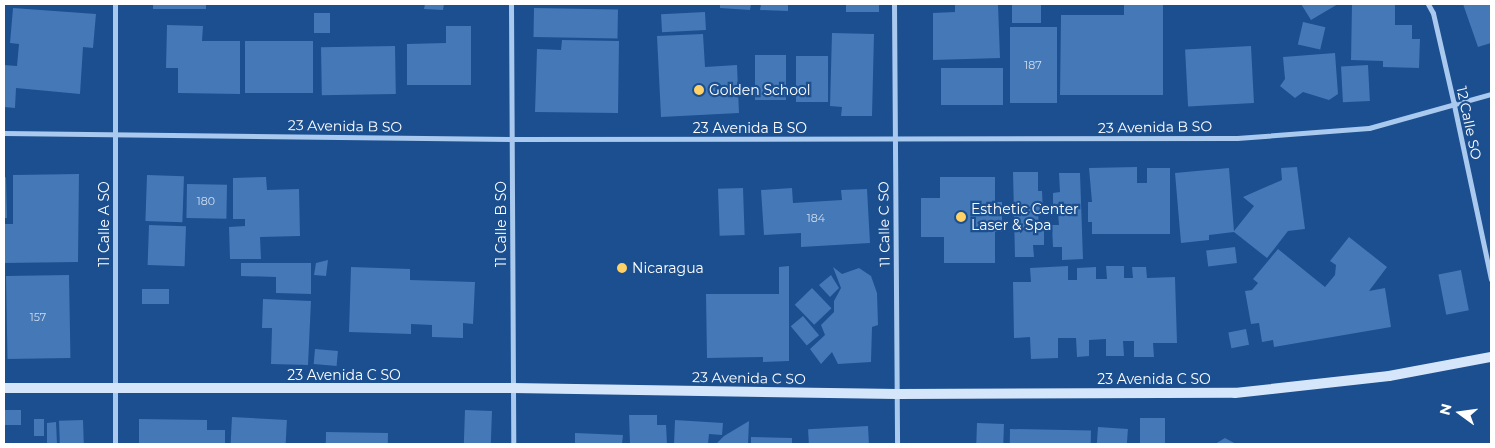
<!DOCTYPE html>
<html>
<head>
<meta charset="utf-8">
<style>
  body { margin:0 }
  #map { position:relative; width:1495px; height:448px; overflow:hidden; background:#1b4f8f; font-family:Montserrat,sans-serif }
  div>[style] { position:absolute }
  .building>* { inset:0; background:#4478b7; transform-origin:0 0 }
  .street>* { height:5px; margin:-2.5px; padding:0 2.5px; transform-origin:2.5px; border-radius:2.5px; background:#a9c9ee }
  .secondary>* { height:10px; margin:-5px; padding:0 5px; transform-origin:5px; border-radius:5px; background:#d6e6fa }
  .dots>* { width:14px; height:14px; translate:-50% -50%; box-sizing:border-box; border:2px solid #1b4f8f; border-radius:50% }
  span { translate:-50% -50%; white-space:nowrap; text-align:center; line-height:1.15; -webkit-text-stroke:4.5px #1b4f8f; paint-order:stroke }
  .number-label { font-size:11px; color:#d0dded }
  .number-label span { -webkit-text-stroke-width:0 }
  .poi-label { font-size:14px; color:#fff }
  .left { translate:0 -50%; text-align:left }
  .street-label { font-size:14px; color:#fff }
  .frame { position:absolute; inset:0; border:5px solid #fff; pointer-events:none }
  .north { position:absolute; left:1435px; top:388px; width:50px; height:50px; -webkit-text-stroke:4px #1b4f8f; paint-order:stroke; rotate:284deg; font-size:14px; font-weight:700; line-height:20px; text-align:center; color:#fff }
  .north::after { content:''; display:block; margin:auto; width:18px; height:22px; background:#fff; clip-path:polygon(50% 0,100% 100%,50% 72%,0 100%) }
</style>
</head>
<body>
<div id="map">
  <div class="building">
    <i style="left:153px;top:4px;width:53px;height:5px"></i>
    <i style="clip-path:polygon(425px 4px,444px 4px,443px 10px,424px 9px)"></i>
    <i style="clip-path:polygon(720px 4px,751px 4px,750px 10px,720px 8px)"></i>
    <i style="clip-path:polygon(761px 4px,788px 4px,788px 11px,760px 10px)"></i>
    <i style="left:846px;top:4px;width:33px;height:8px"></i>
    <i style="clip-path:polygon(955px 4px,998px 4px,1000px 58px,933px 60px,933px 13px,955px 12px)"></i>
    <i style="left:1012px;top:4px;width:29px;height:19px"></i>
    <i style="clip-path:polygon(1124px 4px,1163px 4px,1163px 95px,1060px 95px,1061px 15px,1124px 15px)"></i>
    <i style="clip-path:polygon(1301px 4px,1338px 4px,1311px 20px)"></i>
    <i style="clip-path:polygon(1352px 4px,1395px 4px,1395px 25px,1412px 25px,1412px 39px,1420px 39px,1419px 68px,1383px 67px,1383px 61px,1351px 60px)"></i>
    <i style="clip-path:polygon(1463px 4px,1491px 4px,1491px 43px,1478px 47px)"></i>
    <i style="clip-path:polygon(13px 8px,96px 14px,93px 48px,83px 47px,80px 94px,16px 88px,15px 108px,4px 107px,4px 65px,17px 66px,19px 44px,10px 43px)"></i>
    <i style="left:534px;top:8px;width:84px;height:29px;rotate:1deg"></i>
    <i style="left:705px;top:12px;width:18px;height:44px;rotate:87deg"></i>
    <i style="left:314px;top:13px;width:16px;height:20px"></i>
    <i style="left:1303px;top:22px;width:23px;height:23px;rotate:13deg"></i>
    <i style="clip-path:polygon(167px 25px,203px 26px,202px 41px,240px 41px,240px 94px,178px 93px,178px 68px,166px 68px)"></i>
    <i style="clip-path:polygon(446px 26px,471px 26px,471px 85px,407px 85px,407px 44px,446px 43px)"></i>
    <i style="left:1057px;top:27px;width:76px;height:47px;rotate:90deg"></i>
    <i style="clip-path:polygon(832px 33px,874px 34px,872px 116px,841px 116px,842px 107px,830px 106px)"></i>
    <i style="clip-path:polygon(703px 34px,705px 67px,737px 65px,739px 113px,661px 117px,657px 36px)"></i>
    <i style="clip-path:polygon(562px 40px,619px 41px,618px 113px,535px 112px,537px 49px,561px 50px)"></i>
    <i style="left:245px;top:41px;width:68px;height:52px"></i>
    <i style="left:395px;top:46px;width:48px;height:74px;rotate:89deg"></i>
    <i style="left:1251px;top:46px;width:57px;height:66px;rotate:87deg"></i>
    <i style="clip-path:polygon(1335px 53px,1338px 94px,1329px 100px,1303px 92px,1295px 98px,1280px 86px,1285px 79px,1283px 57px)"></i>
    <i style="left:755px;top:55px;width:31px;height:45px"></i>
    <i style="left:796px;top:56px;width:32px;height:46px"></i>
    <i style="left:1368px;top:65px;width:36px;height:27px;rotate:87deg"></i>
    <i style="left:941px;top:68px;width:62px;height:37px"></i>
    <i style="clip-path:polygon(1137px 167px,1137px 183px,1147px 183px,1147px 168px,1170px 168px,1170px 234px,1092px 234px,1092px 222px,1088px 222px,1088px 202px,1092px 202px,1089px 168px)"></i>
    <i style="clip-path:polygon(1297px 167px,1305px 229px,1288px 231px,1267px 258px,1234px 232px,1209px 235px,1209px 240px,1181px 243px,1175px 173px,1229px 168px,1234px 231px,1254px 206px,1243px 197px,1282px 180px,1281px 168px)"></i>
    <i style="clip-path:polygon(1013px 172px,1038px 172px,1038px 191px,1042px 191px,1043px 213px,1038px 213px,1039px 224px,1044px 224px,1044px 245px,1033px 245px,1034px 257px,1015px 257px)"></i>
    <i style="clip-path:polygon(1059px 173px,1080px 173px,1083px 259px,1062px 260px,1062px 247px,1053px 247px,1052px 225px,1059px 225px,1058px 213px,1053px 212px,1053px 193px,1060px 192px)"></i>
    <i style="clip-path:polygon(79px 174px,78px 262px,4px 263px,4px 224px,13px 224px,13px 175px)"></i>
    <i style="left:147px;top:175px;width:37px;height:46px;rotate:2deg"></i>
    <i style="clip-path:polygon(6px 177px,7px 218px,4px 218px,4px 178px)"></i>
    <i style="clip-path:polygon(266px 177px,267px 190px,299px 189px,300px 236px,260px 237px,261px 259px,230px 259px,229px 227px,245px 226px,245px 219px,233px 219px,233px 178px)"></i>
    <i style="clip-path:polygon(940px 177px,995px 177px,995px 202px,1002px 202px,1002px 232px,995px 232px,995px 263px,944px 263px,944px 237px,921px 237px,921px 198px,940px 198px)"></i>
    <i style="left:187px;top:184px;width:40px;height:34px;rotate:1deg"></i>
    <i style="left:743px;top:188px;width:47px;height:25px;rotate:88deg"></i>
    <i style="clip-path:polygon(792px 188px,793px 203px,842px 200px,841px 190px,867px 189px,870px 243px,801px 247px,801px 233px,764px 235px,761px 190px)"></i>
    <i style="left:149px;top:225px;width:37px;height:40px;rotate:2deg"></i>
    <i style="clip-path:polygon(1349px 237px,1387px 267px,1369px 291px,1385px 288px,1391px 327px,1274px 347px,1273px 340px,1262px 342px,1259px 323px,1251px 324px,1245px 291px,1252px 290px,1258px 283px,1253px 279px,1278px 249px,1325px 287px,1335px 275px,1336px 265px,1330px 261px)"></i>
    <i style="left:1235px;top:247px;width:16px;height:29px;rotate:83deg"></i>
    <i style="clip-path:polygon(328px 260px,326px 276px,314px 275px,316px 263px)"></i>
    <i style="clip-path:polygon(241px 263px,311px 263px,311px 294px,276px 293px,276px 277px,241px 276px)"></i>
    <i style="clip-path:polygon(789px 266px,789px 361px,763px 362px,763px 357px,707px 358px,706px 294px,779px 294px,779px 267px)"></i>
    <i style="clip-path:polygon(1068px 266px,1068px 280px,1077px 280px,1077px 268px,1096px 267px,1096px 279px,1107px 279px,1106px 266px,1124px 266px,1124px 278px,1133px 278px,1132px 267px,1146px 267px,1147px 278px,1175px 277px,1177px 343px,1153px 343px,1154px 357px,1134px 357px,1134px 341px,1123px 341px,1124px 356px,1106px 356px,1106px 339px,1089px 340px,1089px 356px,1077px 357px,1076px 338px,1058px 338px,1058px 358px,1031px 359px,1030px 337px,1014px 338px,1013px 282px,1031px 282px,1030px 268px)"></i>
    <i style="clip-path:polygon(351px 267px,410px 269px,410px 280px,475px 282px,473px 324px,463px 323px,463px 338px,432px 337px,432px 325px,411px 324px,411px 334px,349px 332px)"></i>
    <i style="clip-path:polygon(833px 267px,842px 274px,859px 268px,871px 276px,877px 293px,878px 325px,872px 327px,871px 362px,838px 364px,832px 352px,821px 364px,810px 349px,825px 335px,821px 325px,834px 312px,834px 301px,841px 288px)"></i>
    <i style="left:1461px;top:270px;width:41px;height:23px;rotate:79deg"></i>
    <i style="left:69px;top:275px;width:83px;height:63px;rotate:89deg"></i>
    <i style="clip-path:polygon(831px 275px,839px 288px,830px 297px,819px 285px)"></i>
    <i style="left:812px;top:288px;width:28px;height:24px;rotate:46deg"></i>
    <i style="left:142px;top:289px;width:27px;height:15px"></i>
    <i style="clip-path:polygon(263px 299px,311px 301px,308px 365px,271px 364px,272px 328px,262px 328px)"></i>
    <i style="left:803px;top:316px;width:25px;height:16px;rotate:50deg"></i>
    <i style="left:1246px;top:329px;width:16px;height:18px;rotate:79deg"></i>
    <i style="left:315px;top:349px;width:23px;height:15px;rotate:5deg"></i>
    <i style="left:4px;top:410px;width:17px;height:15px"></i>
    <i style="left:465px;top:410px;width:27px;height:34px;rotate:2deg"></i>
    <i style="clip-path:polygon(629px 415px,657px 415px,657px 425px,666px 425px,667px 444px,630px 444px)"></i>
    <i style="left:232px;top:417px;width:55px;height:27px;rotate:3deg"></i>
    <i style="left:1140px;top:418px;width:25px;height:26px"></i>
    <i style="left:34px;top:419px;width:10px;height:17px"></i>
    <i style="clip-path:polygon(139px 419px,207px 420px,207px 430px,225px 430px,225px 444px,139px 444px)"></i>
    <i style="left:83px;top:420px;width:24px;height:24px;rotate:88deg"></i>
    <i style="clip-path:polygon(675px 420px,723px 423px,722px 435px,709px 434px,708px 444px,674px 444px)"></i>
    <i style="clip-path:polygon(749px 421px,748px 444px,716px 444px,724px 436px)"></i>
    <i style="clip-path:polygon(56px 422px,57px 444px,47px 444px,47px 423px)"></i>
    <i style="left:977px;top:423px;width:27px;height:21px;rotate:2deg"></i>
    <i style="left:868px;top:426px;width:18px;height:60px;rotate:87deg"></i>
    <i style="left:1098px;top:427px;width:30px;height:17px;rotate:4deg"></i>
    <i style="left:1010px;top:429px;width:81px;height:15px;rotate:1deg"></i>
    <i style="left:326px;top:432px;width:62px;height:12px;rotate:1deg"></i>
    <i style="clip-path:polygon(575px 433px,623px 435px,622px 444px,575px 444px)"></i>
    <i style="clip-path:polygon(751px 437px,792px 438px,792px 444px,751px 444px)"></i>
    <i style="clip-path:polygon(1225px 438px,1236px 444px,1215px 444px)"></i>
  </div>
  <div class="street">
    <i style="left:115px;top:4px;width:440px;rotate:90deg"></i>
    <i style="left:511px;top:4px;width:440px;rotate:89.7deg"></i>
    <i style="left:894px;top:4px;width:440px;rotate:89.6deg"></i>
    <i style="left:1428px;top:4px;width:10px;rotate:61deg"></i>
    <i style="left:1433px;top:13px;width:94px;rotate:77.1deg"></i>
    <i style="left:1454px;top:105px;width:178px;rotate:78deg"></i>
    <i style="left:4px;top:133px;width:508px;rotate:0.68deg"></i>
    <i style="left:512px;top:139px;width:725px;rotate:-0.08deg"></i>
    <i style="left:1237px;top:138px;width:132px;rotate:-4.3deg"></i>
    <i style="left:1369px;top:128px;width:127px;rotate:-15.6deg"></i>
  </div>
  <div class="secondary">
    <i style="left:4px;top:388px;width:509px"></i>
    <i style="left:513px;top:388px;width:384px;rotate:0.9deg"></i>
    <i style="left:897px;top:394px;width:338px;rotate:-0.2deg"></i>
    <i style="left:1235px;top:393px;width:155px;rotate:-6.3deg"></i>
    <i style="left:1389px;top:376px;width:104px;rotate:-10.6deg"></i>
  </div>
  <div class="dots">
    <i style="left:699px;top:90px;background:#ffd166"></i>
    <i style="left:961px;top:217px;background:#ffd166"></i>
    <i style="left:622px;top:268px;background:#ffd166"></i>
  </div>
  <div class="number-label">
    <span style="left:1033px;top:65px">187</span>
    <span style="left:206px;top:201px">180</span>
    <span style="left:816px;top:218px">184</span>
    <span style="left:38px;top:317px">157</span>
  </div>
  <div class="poi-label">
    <span class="left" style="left:709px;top:90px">Golden School</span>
    <span class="left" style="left:971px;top:217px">Esthetic Center<br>Laser &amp; Spa</span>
    <span class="left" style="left:632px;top:268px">Nicaragua</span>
  </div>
  <div class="street-label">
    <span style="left:1469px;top:123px;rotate:78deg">12 Calle SO</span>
    <span style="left:345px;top:126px;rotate:1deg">23 Avenida B SO</span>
    <span style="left:1155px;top:127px;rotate:-1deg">23 Avenida B SO</span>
    <span style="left:750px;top:128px">23 Avenida B SO</span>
    <span style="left:104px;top:224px;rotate:-90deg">11 Calle A SO</span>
    <span style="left:501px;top:224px;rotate:-90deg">11 Calle B SO</span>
    <span style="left:884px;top:224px;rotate:-91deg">11 Calle C SO</span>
    <span style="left:344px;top:375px">23 Avenida C SO</span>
    <span style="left:749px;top:378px;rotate:1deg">23 Avenida C SO</span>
    <span style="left:1154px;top:379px">23 Avenida C SO</span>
  </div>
  <div class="frame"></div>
  <div class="north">N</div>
</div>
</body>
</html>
